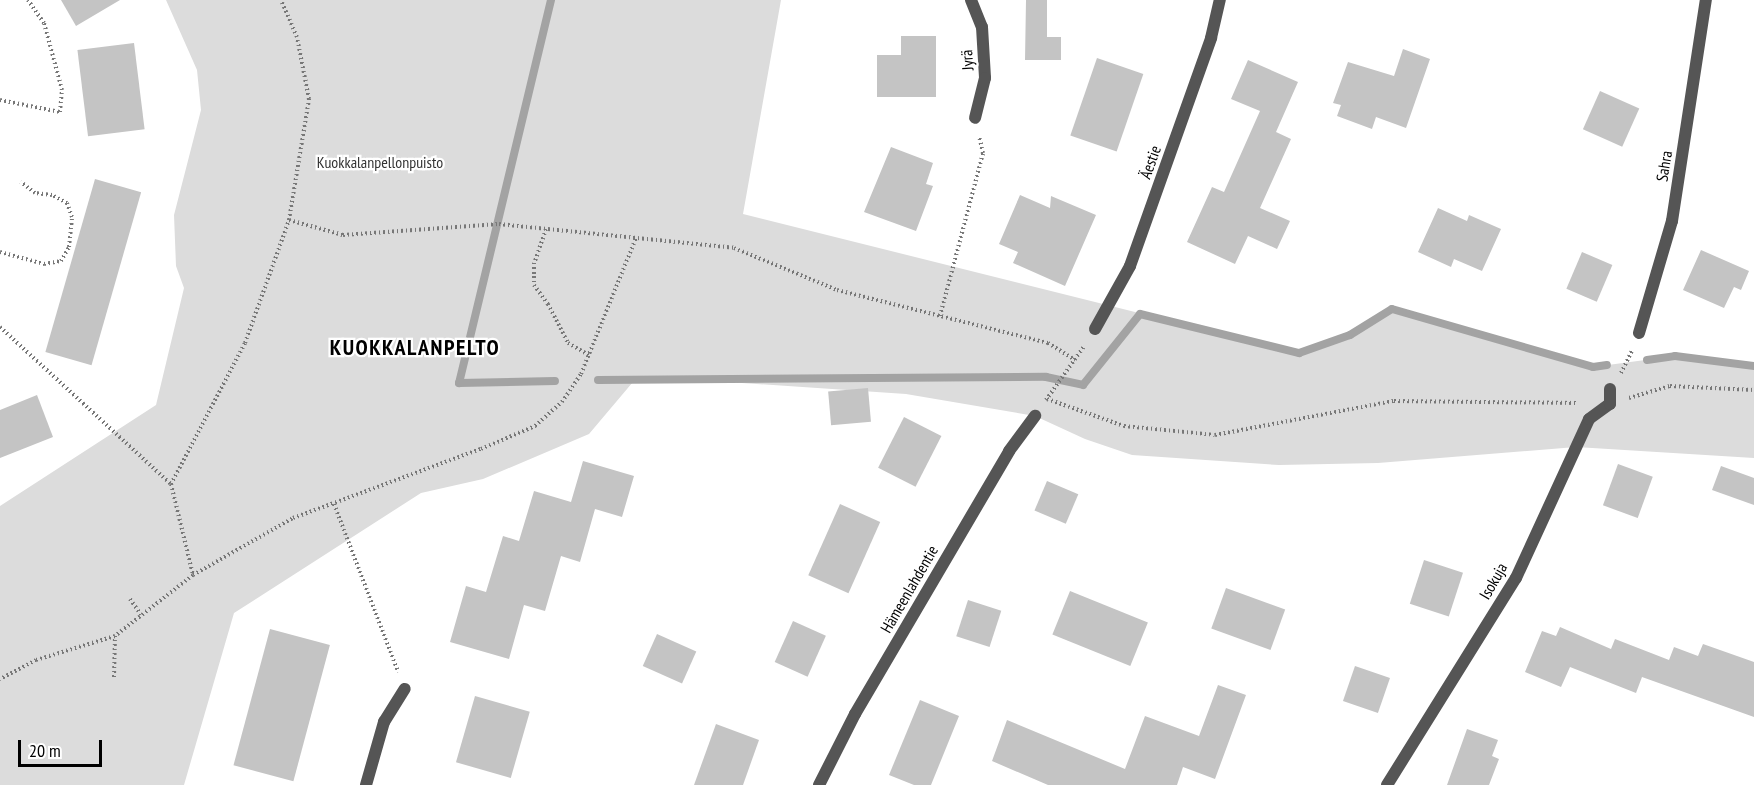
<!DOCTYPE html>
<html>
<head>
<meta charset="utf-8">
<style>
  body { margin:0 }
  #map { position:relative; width:1754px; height:785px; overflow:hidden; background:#fff; font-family:"PT Sans Narrow",sans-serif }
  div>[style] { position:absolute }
  .green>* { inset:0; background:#dcdcdc }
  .stream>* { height:8px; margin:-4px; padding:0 4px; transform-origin:4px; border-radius:4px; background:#a3a3a3 }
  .building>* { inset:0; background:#c4c4c4; transform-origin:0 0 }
  .path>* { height:4px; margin-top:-2px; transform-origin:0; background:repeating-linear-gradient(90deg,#777 0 1.5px,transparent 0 4.5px) }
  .minor>* { height:12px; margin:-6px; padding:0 6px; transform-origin:6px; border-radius:6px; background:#555 }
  span { translate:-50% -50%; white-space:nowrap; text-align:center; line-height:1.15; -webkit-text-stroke:4.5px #fff; paint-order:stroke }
  .street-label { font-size:16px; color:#000 }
  .park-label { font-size:16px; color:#333 }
  .district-label { font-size:22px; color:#000; font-weight:700; letter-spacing:1.5px }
  .scale { position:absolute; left:18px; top:740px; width:84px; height:27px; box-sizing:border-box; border:3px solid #000; border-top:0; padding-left:8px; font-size:18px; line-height:21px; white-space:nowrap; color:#000; -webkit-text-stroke:4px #fff; paint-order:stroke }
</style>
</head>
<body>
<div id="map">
  <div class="green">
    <i style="clip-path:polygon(166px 0,781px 0,743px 214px,1299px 353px,1350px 335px,1392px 309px,1593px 367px,1675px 356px,1754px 366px,1754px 458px,1576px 447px,1378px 463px,1279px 465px,1132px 455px,1085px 439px,1035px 416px,906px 394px,638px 376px,589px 434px,483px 479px,421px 493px,234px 613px,184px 785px,0 785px,0 506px,156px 405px,184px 288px,176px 266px,174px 215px,201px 110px,197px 70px)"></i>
  </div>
  <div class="stream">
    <i style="left:551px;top:0;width:394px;rotate:103.5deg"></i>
    <i style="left:459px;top:383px;width:96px;rotate:-1.2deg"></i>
    <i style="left:1647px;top:360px;width:28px;rotate:-8deg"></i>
    <i style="left:1675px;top:356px;width:80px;rotate:7.2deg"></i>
    <i style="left:598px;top:380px;width:448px;rotate:-0.4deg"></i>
    <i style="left:1046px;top:377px;width:38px;rotate:12deg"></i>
    <i style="left:1083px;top:385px;width:91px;rotate:-51.2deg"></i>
    <i style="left:1140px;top:314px;width:164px;rotate:13.8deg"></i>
    <i style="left:1299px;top:353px;width:54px;rotate:-19.4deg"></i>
    <i style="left:1350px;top:335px;width:49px;rotate:-31.8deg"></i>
    <i style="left:1392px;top:309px;width:209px;rotate:16.1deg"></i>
    <i style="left:1593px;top:367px;width:14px;rotate:-8deg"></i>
  </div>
  <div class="building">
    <i style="clip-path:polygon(61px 0,120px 0,76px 26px)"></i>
    <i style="clip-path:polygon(1026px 0,1047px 0,1047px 37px,1061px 37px,1061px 60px,1025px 60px)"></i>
    <i style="clip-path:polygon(901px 36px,936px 36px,936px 97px,877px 97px,877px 55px,901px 55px)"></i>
    <i style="left:134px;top:43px;width:87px;height:57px;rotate:83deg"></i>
    <i style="clip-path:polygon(1403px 49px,1430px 59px,1406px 128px,1376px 117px,1372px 129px,1337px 116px,1341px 105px,1333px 103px,1348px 62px,1394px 76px)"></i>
    <i style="left:1097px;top:58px;width:49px;height:82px;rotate:19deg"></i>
    <i style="clip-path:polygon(1248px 60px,1298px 82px,1276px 132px,1291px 139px,1260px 208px,1290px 221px,1277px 249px,1248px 236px,1235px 264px,1187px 242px,1212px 187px,1224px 192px,1260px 111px,1231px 99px)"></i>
    <i style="left:1600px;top:91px;width:43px;height:42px;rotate:24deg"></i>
    <i style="clip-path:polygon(891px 147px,933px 163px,926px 184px,933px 186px,916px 231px,864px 212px)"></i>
    <i style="left:95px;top:179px;width:48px;height:180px;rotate:16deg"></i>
    <i style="clip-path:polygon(1020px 195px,1050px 208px,1051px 196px,1096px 215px,1065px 286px,1013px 263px,1018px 252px,999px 244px)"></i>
    <i style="clip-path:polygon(1438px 208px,1467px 221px,1469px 215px,1501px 229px,1482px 271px,1454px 259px,1451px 267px,1418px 252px)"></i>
    <i style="clip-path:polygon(1701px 250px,1749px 271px,1741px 290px,1734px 287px,1724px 308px,1683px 290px)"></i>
    <i style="left:1582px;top:252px;width:33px;height:40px;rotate:23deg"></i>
    <i style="left:868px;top:388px;width:34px;height:40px;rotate:85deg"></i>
    <i style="clip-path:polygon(37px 395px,53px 437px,0 458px,0 410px)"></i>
    <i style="left:904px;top:417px;width:42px;height:57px;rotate:27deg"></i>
    <i style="clip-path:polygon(583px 461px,634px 476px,622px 517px,595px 509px,580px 562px,561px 556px,545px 611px,524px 605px,509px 659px,450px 642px,466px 586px,486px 592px,503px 536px,519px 541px,534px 491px,571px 502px)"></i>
    <i style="left:1618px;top:464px;width:37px;height:44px;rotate:20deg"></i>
    <i style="clip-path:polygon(1721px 466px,1754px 478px,1754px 505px,1712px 490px)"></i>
    <i style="left:1047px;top:481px;width:34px;height:32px;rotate:23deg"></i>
    <i style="left:840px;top:504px;width:44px;height:78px;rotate:24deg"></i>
    <i style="left:1424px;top:560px;width:41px;height:46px;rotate:18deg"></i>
    <i style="left:1226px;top:588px;width:63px;height:43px;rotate:20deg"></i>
    <i style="left:1070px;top:591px;width:84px;height:47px;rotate:22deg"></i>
    <i style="left:968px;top:600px;width:35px;height:38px;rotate:18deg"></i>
    <i style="left:793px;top:621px;width:36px;height:45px;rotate:24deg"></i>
    <i style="clip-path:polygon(1560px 627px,1611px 649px,1615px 639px,1669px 660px,1674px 647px,1698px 656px,1703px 644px,1754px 662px,1754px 717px,1642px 677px,1636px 693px,1570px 667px,1561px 687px,1525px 672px,1542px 631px,1556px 636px)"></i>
    <i style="left:270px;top:629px;width:62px;height:141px;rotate:15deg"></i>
    <i style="left:657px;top:634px;width:43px;height:35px;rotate:24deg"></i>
    <i style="left:1355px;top:666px;width:37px;height:37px;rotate:19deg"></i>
    <i style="clip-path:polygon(1218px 685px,1246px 695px,1215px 779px,1183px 767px,1177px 785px,1048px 785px,992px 761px,1007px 720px,1125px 769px,1145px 716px,1199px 736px)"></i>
    <i style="left:475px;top:696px;width:57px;height:69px;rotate:16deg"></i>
    <i style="clip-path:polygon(920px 700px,959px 716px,931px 785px,914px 785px,889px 775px)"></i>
    <i style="clip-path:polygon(716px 724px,759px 740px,743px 785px,694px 785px)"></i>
    <i style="clip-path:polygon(1467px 729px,1498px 740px,1492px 756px,1499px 759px,1489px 785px,1447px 785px)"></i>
  </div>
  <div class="path">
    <i style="left:0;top:100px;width:61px;rotate:11.3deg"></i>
    <i style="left:60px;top:112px;width:22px;rotate:-85deg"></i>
    <i style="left:62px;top:90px;width:69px;rotate:-105deg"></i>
    <i style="left:44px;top:23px;width:28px;rotate:-125deg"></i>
    <i style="left:289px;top:220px;width:56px;rotate:15.5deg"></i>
    <i style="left:343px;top:235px;width:156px;rotate:-4deg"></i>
    <i style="left:499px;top:224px;width:236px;rotate:5.8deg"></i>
    <i style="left:734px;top:248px;width:111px;rotate:22.2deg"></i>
    <i style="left:837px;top:290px;width:218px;rotate:14.1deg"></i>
    <i style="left:1048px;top:343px;width:32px;rotate:32deg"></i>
    <i style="left:546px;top:229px;width:36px;rotate:109deg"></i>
    <i style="left:534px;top:263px;width:22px;rotate:90deg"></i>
    <i style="left:534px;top:285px;width:24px;rotate:54deg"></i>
    <i style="left:548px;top:304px;width:44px;rotate:62.9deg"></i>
    <i style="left:568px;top:343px;width:24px;rotate:30deg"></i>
    <i style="left:0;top:252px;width:46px;rotate:15.3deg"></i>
    <i style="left:44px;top:264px;width:17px;rotate:-10deg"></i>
    <i style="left:61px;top:261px;width:16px;rotate:-60deg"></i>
    <i style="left:69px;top:247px;width:30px;rotate:-84deg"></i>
    <i style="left:72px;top:217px;width:15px;rotate:-110deg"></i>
    <i style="left:67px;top:203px;width:17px;rotate:-152deg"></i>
    <i style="left:52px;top:195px;width:17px;rotate:-173deg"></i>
    <i style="left:35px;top:193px;width:18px;rotate:-142deg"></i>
    <i style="left:940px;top:316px;width:169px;rotate:-75.2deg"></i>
    <i style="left:983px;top:153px;width:17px;rotate:-103deg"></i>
    <i style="left:0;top:327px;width:232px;rotate:42.6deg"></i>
    <i style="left:171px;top:484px;width:94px;rotate:76.4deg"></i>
    <i style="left:193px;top:575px;width:99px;rotate:142deg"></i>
    <i style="left:115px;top:636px;width:83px;rotate:163.1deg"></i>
    <i style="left:36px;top:660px;width:41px;rotate:152.2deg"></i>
    <i style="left:1621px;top:373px;width:25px;rotate:-64deg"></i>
    <i style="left:1629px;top:398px;width:43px;rotate:-16.3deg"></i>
    <i style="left:1670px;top:386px;width:84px;rotate:2.7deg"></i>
    <i style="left:1047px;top:399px;width:82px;rotate:19.3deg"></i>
    <i style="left:1124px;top:426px;width:91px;rotate:5.6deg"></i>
    <i style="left:1215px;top:435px;width:182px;rotate:-10.8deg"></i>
    <i style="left:1394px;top:401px;width:183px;rotate:0.6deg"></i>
    <i style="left:1046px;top:400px;width:67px;rotate:-54.7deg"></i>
    <i style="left:171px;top:484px;width:159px;rotate:-62.3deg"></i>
    <i style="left:245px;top:343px;width:131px;rotate:-70.3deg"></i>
    <i style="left:289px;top:220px;width:123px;rotate:-80.6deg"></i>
    <i style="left:309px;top:99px;width:63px;rotate:-101deg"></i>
    <i style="left:297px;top:37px;width:40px;rotate:-113.4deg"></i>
    <i style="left:334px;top:504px;width:180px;rotate:69.1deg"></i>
    <i style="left:193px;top:575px;width:115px;rotate:-29.7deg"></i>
    <i style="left:293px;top:518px;width:200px;rotate:-20.2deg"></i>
    <i style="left:481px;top:449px;width:59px;rotate:-23.1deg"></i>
    <i style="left:535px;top:426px;width:36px;rotate:-42deg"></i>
    <i style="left:562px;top:402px;width:34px;rotate:-56deg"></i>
    <i style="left:581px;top:374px;width:147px;rotate:-68deg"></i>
    <i style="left:130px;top:599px;width:19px;rotate:55deg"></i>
    <i style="left:114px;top:677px;width:41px;rotate:-88.6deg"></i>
  </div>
  <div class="minor">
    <i style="left:971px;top:0;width:29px;rotate:68deg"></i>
    <i style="left:982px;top:27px;width:51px;rotate:86.6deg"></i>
    <i style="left:985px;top:78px;width:41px;rotate:104deg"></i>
    <i style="left:1095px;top:329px;width:72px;rotate:-60.9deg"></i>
    <i style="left:1130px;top:266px;width:242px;rotate:-70.4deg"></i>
    <i style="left:1211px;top:38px;width:39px;rotate:-77deg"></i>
    <i style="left:1639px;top:333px;width:117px;rotate:-73.6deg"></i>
    <i style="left:1672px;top:221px;width:224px;rotate:-81.3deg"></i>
    <i style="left:366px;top:785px;width:66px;rotate:-74.1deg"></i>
    <i style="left:384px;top:722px;width:39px;rotate:-58deg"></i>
    <i style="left:819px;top:785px;width:80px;rotate:-63.1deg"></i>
    <i style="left:855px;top:714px;width:305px;rotate:-59.6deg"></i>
    <i style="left:1009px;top:451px;width:44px;rotate:-53.4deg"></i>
    <i style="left:1387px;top:785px;width:244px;rotate:-58.1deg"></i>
    <i style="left:1516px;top:578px;width:175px;rotate:-65.3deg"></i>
    <i style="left:1589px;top:419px;width:26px;rotate:-36deg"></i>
    <i style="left:1610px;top:404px;width:15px;rotate:-90deg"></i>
  </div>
  <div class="street-label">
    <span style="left:967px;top:60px;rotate:-94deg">Jyrä</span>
    <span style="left:1150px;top:162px;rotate:-70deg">Äestie</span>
    <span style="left:1664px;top:166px;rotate:-81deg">Sahra</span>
    <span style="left:1493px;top:581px;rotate:-60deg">Isokuja</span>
    <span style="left:909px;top:589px;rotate:-60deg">Hämeenlahdentie</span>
  </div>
  <div class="park-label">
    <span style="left:380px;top:162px">Kuokkalanpellonpuisto</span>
  </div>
  <div class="district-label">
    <span style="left:415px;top:348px">KUOKKALANPELTO</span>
  </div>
  <div class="scale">20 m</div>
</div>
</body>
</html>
